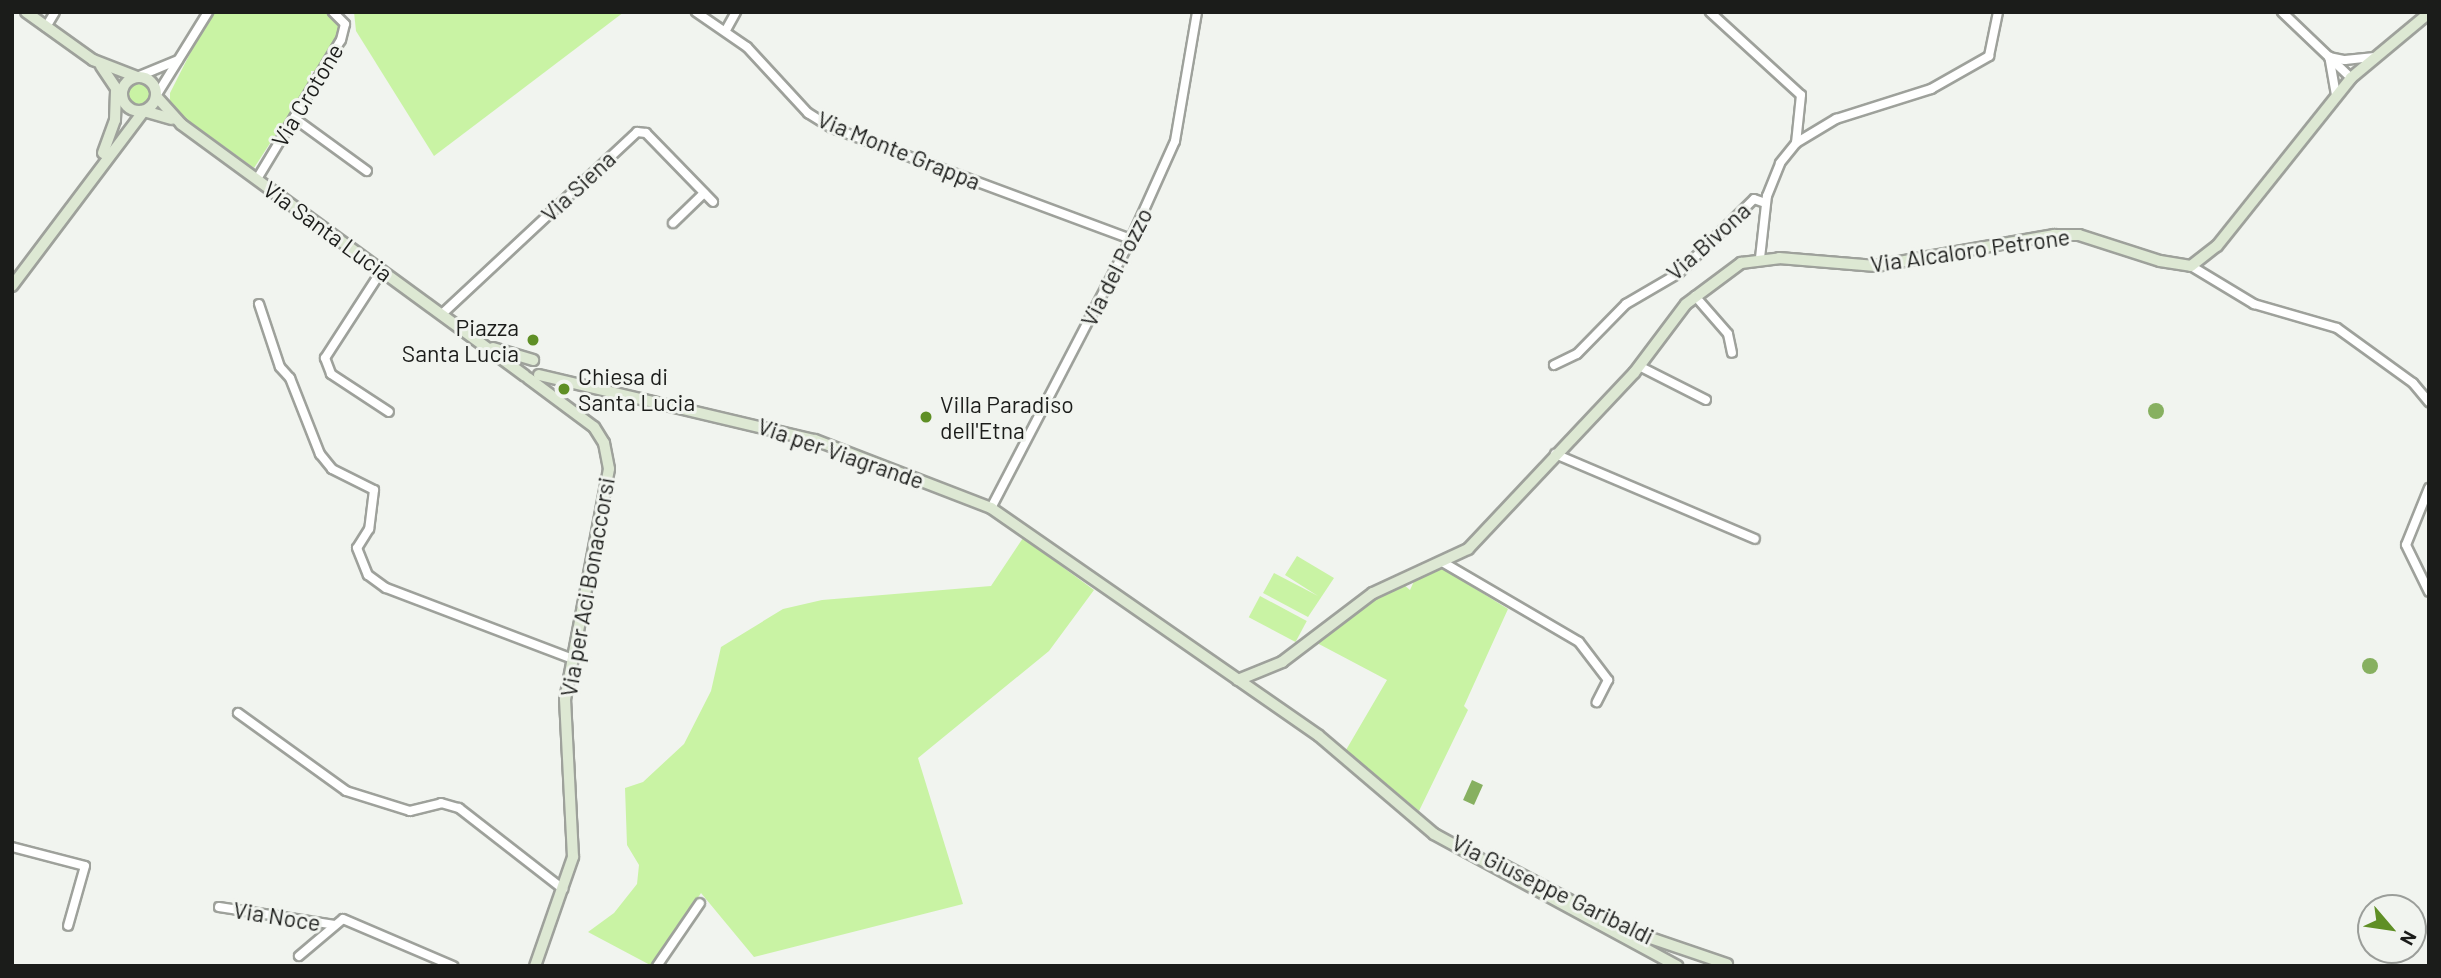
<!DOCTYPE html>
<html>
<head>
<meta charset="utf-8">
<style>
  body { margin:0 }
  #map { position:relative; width:2441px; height:978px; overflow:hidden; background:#f1f4ef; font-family:Barlow,sans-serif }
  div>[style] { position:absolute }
  .green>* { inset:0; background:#c9f3a4; transform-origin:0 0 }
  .round { border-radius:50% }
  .water>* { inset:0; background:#87b060; transform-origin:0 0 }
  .roads { filter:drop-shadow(2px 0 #9ea19b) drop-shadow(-2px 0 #9ea19b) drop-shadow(0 2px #9ea19b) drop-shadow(0 -2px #9ea19b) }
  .street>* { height:8px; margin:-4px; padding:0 4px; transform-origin:4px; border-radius:4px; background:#fff }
  .secondary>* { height:10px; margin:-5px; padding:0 5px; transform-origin:5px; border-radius:5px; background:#dde8d3 }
  .secondary>.ring { margin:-5px; padding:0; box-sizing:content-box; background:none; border:10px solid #dde8d3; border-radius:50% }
  .dots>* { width:19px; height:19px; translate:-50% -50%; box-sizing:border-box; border:4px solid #f1f4ef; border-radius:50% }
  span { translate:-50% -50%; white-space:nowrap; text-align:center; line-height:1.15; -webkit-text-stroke:6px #f1f4ef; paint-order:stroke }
  .street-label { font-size:23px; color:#1b1c1a }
  .poi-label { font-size:23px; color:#1b1c1a }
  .right { translate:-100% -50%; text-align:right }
  .left { translate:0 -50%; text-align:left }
  .frame { position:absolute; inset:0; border:14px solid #1b1c1a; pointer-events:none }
  .north { position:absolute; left:2357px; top:894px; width:70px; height:70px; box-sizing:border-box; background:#f1f4ef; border:2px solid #9b9e9a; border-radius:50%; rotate:119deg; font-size:19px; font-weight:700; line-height:28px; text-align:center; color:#1b1c1a }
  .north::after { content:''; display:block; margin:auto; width:24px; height:32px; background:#5f8f25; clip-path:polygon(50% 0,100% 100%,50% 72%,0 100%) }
</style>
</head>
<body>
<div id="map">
  <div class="green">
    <i style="clip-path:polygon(211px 12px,325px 12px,339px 23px,339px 33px,317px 71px,311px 71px,311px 80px,254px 168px,175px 111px,170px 102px,170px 93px)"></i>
    <i style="clip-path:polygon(354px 12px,624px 12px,434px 156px,356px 31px)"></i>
    <i class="round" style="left:125px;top:81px;width:26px;height:26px"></i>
    <i style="clip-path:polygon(1023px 538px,1094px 590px,1049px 651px,918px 758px,963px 904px,754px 957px,701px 893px,652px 966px,588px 932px,614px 913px,637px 884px,639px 865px,627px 845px,625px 788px,643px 782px,684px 744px,711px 691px,721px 647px,783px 609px,822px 600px,991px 586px)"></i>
    <i style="clip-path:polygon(1297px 556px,1334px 578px,1308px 617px,1263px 593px,1274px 573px,1318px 596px,1285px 575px)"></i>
    <i style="clip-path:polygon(1442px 568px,1508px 609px,1464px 706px,1468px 710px,1419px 811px,1346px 750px,1387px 680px,1317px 643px,1374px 596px,1403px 584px,1410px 590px,1415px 579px)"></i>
    <i style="left:1260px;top:596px;width:53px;height:24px;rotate:28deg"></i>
  </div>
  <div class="water">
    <i class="round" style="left:2148px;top:403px;width:16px;height:16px"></i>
    <i class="round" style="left:2362px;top:658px;width:16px;height:16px"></i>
    <i style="left:1472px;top:780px;width:12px;height:22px;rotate:24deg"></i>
  </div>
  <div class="roads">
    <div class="street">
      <i style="left:696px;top:12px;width:62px;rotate:34.5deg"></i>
      <i style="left:747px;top:47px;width:90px;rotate:47.3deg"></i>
      <i style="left:808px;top:113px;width:28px;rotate:32deg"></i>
      <i style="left:832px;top:128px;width:319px;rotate:20.4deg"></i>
      <i style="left:1710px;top:12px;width:123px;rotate:42.4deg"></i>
      <i style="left:1801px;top:95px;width:48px;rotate:95.9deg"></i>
      <i style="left:2282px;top:12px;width:95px;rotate:43.7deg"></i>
      <i style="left:46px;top:27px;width:17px;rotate:-59deg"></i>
      <i style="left:726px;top:30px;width:21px;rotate:-61deg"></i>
      <i style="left:137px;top:77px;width:44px;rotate:-22.5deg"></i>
      <i style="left:2336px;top:95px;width:39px;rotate:-100deg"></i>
      <i style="left:2329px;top:57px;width:16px;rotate:11deg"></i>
      <i style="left:2345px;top:60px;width:30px;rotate:-6deg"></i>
      <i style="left:156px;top:96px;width:99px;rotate:-58.2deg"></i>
      <i style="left:294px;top:118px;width:90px;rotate:36deg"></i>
      <i style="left:257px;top:179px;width:162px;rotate:-58.9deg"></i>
      <i style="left:341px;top:40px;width:16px;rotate:-76deg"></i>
      <i style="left:345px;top:24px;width:17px;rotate:-135deg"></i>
      <i style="left:673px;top:223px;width:43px;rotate:-44.1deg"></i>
      <i style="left:1760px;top:258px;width:62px;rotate:-83.6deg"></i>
      <i style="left:1767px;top:196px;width:35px;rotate:-68deg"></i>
      <i style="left:1780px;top:163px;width:26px;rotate:-51deg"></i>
      <i style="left:1796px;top:143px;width:47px;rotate:-31deg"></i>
      <i style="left:1836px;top:119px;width:100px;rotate:-17.5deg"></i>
      <i style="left:1931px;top:89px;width:67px;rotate:-29.6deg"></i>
      <i style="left:1989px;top:56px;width:45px;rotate:-78.4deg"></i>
      <i style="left:2191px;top:266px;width:74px;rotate:31.1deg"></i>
      <i style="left:2254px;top:304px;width:86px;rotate:16.1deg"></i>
      <i style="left:2337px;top:328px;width:94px;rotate:35.9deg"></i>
      <i style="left:2413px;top:383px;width:25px;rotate:50deg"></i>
      <i style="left:382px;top:270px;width:105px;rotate:122.9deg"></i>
      <i style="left:325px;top:358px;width:17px;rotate:69deg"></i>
      <i style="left:331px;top:374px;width:69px;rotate:33.2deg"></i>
      <i style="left:1695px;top:296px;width:50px;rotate:49deg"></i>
      <i style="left:1728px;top:334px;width:19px;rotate:78deg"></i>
      <i style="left:259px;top:304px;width:66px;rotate:71.6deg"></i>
      <i style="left:280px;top:367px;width:15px;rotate:48deg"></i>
      <i style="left:290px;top:378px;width:82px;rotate:68.5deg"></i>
      <i style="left:320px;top:454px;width:19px;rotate:51deg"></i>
      <i style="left:332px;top:469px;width:47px;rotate:26.6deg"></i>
      <i style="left:374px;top:490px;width:39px;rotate:97deg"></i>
      <i style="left:369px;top:529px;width:22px;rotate:122deg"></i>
      <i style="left:357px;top:548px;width:29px;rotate:68deg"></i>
      <i style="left:368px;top:575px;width:22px;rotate:36deg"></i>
      <i style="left:386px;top:588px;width:200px;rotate:20.8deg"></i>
      <i style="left:442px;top:314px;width:267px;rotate:-43deg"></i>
      <i style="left:637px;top:132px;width:9px;rotate:6deg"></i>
      <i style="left:646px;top:133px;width:96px;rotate:45.8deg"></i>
      <i style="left:1554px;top:365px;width:25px;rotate:-26deg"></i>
      <i style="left:1577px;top:354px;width:70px;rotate:-45.6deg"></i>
      <i style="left:1626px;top:304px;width:61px;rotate:-30.3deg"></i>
      <i style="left:1679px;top:273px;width:105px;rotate:-44.6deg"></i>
      <i style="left:1754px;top:199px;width:12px;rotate:20deg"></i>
      <i style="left:1639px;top:366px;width:75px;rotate:26.9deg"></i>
      <i style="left:1555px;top:454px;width:217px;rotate:23deg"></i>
      <i style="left:2429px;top:488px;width:61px;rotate:112deg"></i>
      <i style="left:2406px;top:545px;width:52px;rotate:63.9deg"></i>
      <i style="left:991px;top:508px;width:303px;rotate:-62.5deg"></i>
      <i style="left:1131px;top:239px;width:107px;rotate:-65.8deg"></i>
      <i style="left:1175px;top:141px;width:131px;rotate:-80.3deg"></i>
      <i style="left:1444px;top:563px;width:156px;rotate:30.3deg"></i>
      <i style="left:1579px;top:642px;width:48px;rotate:52.7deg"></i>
      <i style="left:1608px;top:680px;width:25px;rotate:117deg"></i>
      <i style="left:238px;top:713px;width:133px;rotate:35.8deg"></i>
      <i style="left:346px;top:791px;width:67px;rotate:17.4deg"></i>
      <i style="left:410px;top:811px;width:32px;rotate:-14deg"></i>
      <i style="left:441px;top:803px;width:19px;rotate:16deg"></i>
      <i style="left:459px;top:808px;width:132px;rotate:37.9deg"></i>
      <i style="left:12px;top:847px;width:75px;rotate:14.6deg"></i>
      <i style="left:85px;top:866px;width:62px;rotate:105.8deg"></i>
      <i style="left:219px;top:907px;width:117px;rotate:8.8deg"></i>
      <i style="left:299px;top:956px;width:57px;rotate:-40.1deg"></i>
      <i style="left:343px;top:919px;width:120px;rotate:23.1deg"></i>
      <i style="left:657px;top:966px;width:76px;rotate:-55.7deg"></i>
    </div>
    <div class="secondary">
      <i style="left:26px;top:12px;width:82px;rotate:35.6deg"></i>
      <i style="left:93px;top:60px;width:47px;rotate:21.1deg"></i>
      <i style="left:101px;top:66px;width:36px;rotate:56deg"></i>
      <i class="ring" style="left:122px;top:77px;width:24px;height:24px"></i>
      <i style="left:156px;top:96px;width:38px;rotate:48deg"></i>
      <i style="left:181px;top:124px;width:426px;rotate:36.2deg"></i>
      <i style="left:103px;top:153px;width:35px;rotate:-70deg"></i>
      <i style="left:115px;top:120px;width:29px;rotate:-88deg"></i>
      <i style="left:12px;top:286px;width:219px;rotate:-53deg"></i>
      <i style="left:144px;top:111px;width:29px;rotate:16deg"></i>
      <i style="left:493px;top:348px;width:42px;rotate:16.7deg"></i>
      <i style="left:539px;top:375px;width:284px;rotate:13.3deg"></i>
      <i style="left:815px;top:440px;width:189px;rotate:21.1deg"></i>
      <i style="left:991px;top:508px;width:399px;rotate:34.8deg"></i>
      <i style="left:1319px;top:736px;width:151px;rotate:40.4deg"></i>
      <i style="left:1434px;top:834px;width:277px;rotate:28.5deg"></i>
      <i style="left:528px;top:378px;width:82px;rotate:36.6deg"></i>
      <i style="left:594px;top:427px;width:19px;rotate:58deg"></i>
      <i style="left:604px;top:443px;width:26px;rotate:79deg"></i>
      <i style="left:609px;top:469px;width:234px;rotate:100.8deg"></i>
      <i style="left:565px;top:699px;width:158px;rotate:87.1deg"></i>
      <i style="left:573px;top:857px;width:115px;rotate:109.2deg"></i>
      <i style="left:1238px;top:680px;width:48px;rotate:-22.2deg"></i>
      <i style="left:1282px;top:662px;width:114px;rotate:-37.2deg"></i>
      <i style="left:1373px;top:593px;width:105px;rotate:-24.9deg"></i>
      <i style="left:1468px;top:549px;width:242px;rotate:-46.7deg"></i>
      <i style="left:1634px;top:373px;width:86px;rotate:-53deg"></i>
      <i style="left:1686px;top:304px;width:69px;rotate:-36.7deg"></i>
      <i style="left:1741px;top:263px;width:38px;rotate:-7deg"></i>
      <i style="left:1779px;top:258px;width:97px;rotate:4.7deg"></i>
      <i style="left:1876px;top:266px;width:181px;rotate:-9.9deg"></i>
      <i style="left:2054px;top:235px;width:25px"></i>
      <i style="left:2079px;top:235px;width:85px;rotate:17.8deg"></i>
      <i style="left:2160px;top:261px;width:31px;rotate:9deg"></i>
      <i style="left:2191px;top:266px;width:33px;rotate:-38deg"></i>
      <i style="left:2217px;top:246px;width:215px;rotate:-51.4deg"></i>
      <i style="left:2351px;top:78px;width:102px;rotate:-39.8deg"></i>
      <i style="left:1497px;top:862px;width:144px;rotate:27.8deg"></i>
      <i style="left:1624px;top:929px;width:109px;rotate:18.8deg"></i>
    </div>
  </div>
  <div class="dots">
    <i style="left:533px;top:340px;background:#5f8f25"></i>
    <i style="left:564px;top:389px;background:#5f8f25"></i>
    <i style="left:926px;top:417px;background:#5f8f25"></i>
  </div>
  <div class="street-label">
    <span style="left:307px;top:95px;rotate:-59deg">Via Crotone</span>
    <span style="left:899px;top:150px;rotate:22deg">Via Monte Grappa</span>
    <span style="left:578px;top:186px;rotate:-43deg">Via Siena</span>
    <span style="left:328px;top:231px;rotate:36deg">Via Santa Lucia</span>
    <span style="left:1708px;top:241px;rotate:-42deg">Via Bivona</span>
    <span style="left:1970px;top:250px;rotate:-8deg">Via Alcaloro Petrone</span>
    <span style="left:1116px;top:267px;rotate:-63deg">Via del Pozzo</span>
    <span style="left:841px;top:453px;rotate:19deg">Via per Viagrande</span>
    <span style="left:587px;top:587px;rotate:-80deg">Via per Aci Bonaccorsi</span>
    <span style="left:1553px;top:889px;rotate:26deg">Via Giuseppe Garibaldi</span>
    <span style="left:277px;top:916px;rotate:9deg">Via Noce</span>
  </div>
  <div class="poi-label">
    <span class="right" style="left:519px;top:340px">Piazza<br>Santa Lucia</span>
    <span class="left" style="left:578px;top:389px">Chiesa di<br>Santa Lucia</span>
    <span class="left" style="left:940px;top:417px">Villa Paradiso<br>dell'Etna</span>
  </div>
  <div class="frame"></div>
  <div class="north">N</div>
</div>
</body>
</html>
